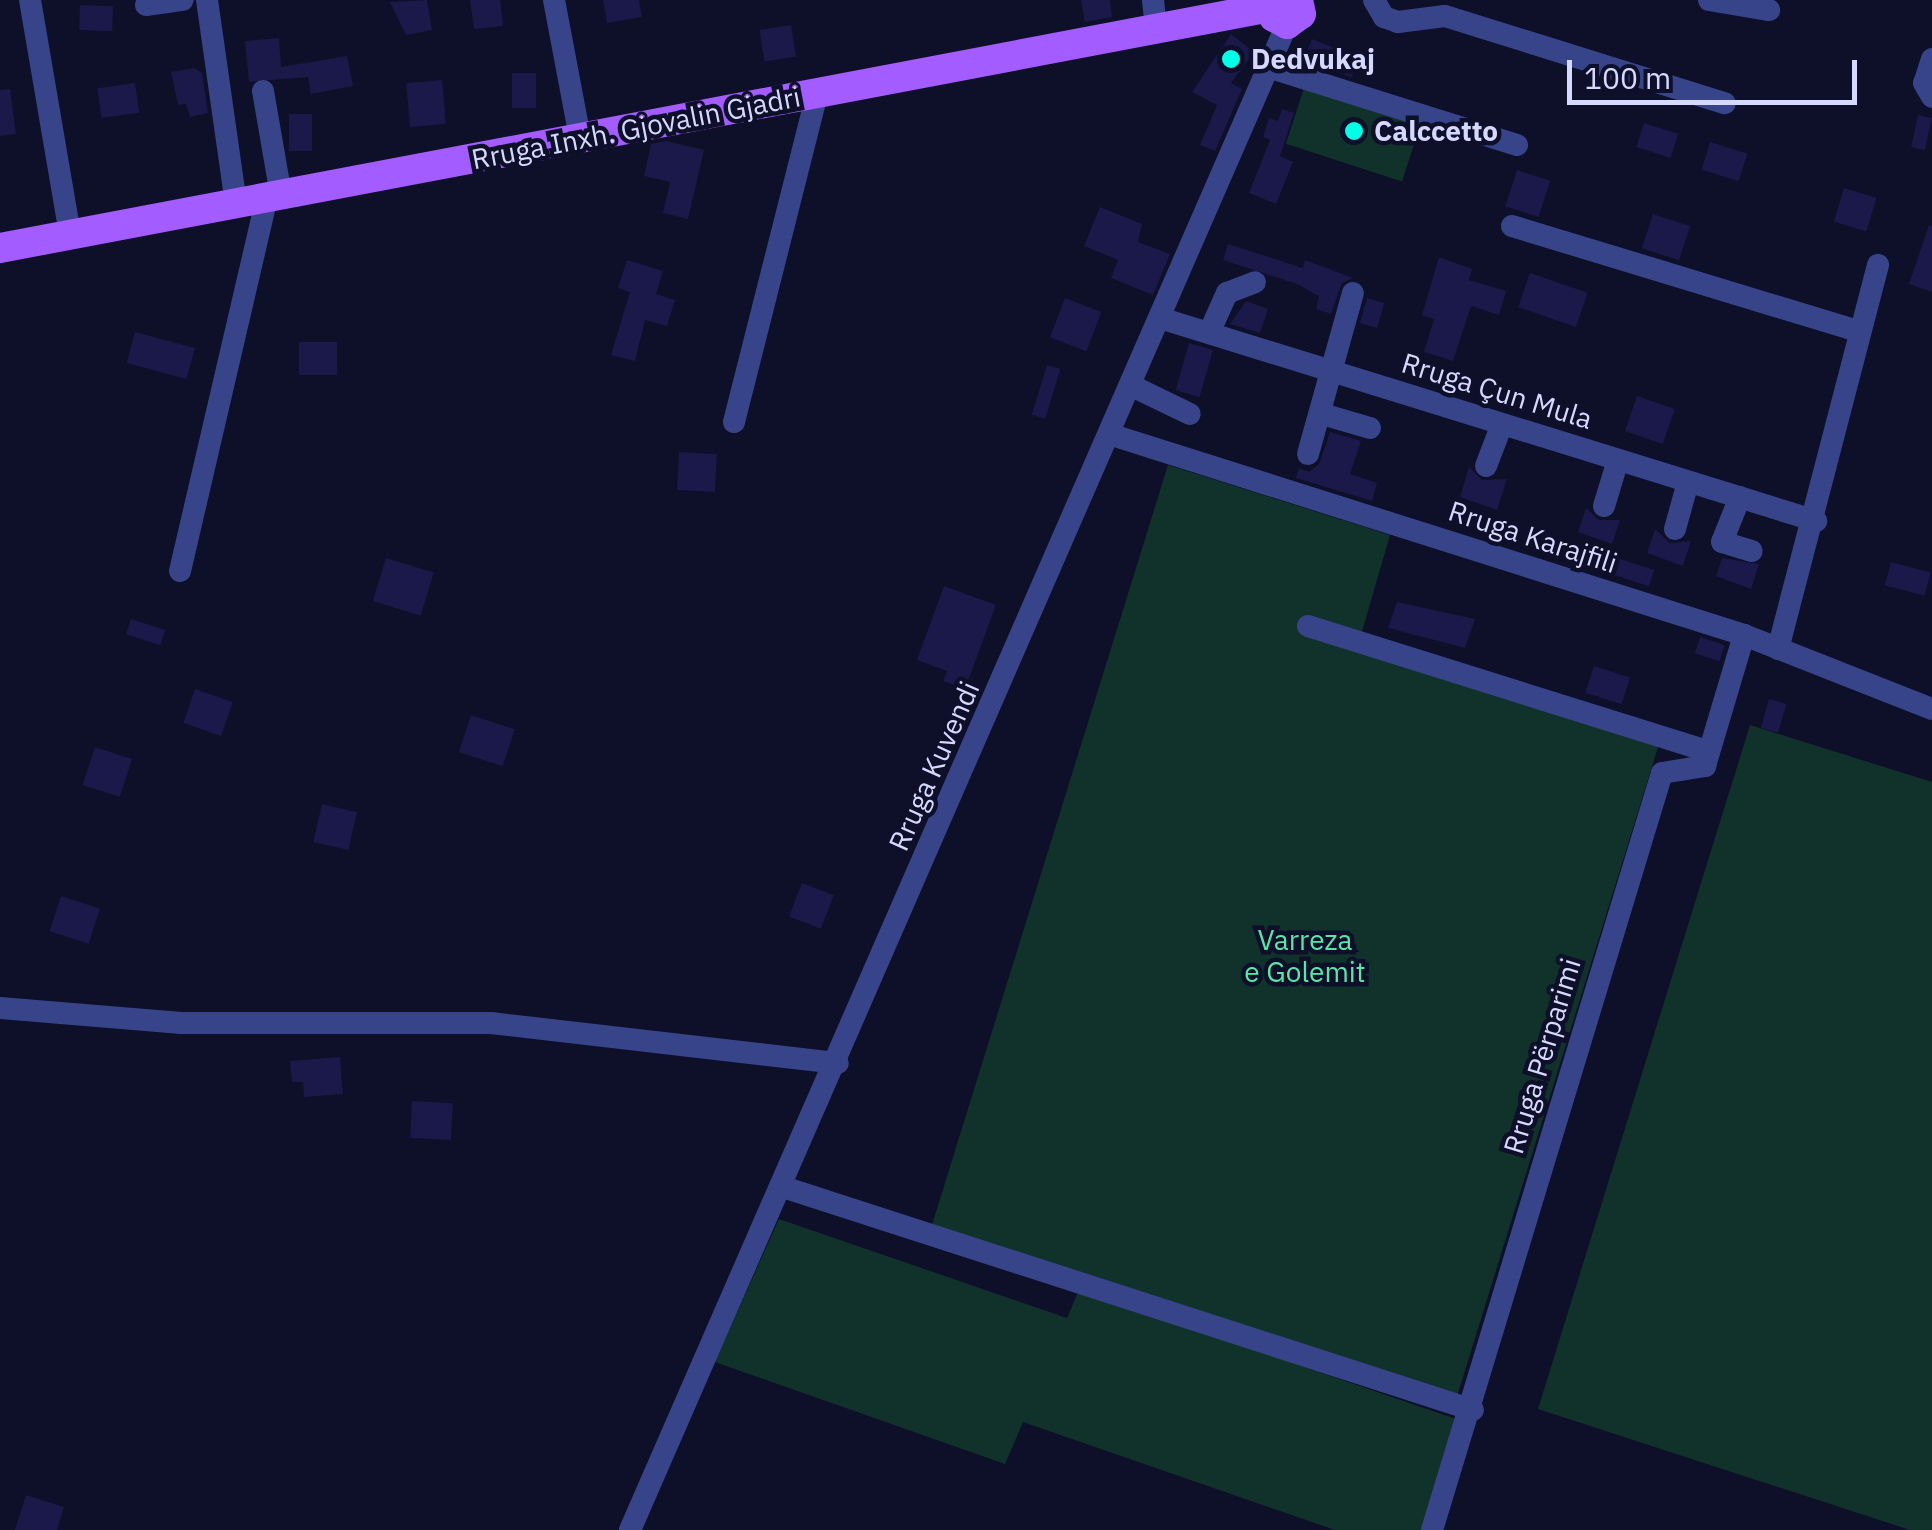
<!DOCTYPE html>
<html>
<head>
<meta charset="utf-8">
<style>
  body { margin:0 }
  #map { position:relative; width:1932px; height:1530px; overflow:hidden; background:#0e0f28; font-family:"IBM Plex Sans",sans-serif }
  div>[style] { position:absolute }
  .green>* { inset:0; background:#11322b; transform-origin:0 0 }
  .building>* { inset:0; background:#1a194a; transform-origin:0 0 }
  .minor>* { height:22px; margin:-11px; padding:0 11px; transform-origin:11px; border-radius:11px; background:#37448a }
  .major>* { height:30px; margin:-15px; padding:0 15px; transform-origin:15px; border-radius:15px; background:#a25cff }
  .dots>* { width:28px; height:28px; translate:-50% -50%; box-sizing:border-box; border:5px solid #0e0f28; border-radius:50% }
  span { translate:-50% -50%; white-space:nowrap; text-align:center; line-height:1.15; -webkit-text-stroke:9px #0e0f28; paint-order:stroke }
  .poi-label { font-size:28px; color:#d5d9ff; font-weight:700 }
  .left { translate:0 -50%; text-align:left }
  .street-label { font-size:28px; color:#d5d9ff }
  .park-label { font-size:28px; color:#5ae6a8 }
  .scale { position:absolute; left:1567px; top:60px; width:290px; height:45px; box-sizing:border-box; border:5px solid #d5d9ff; border-top:0; padding-left:12px; font-size:30px; line-height:35px; white-space:nowrap; color:#d5d9ff; -webkit-text-stroke:8px #0e0f28; paint-order:stroke }
</style>
</head>
<body>
<div id="map">
  <div class="green">
    <i style="left:1306px;top:82px;width:122px;height:65px;rotate:18deg"></i>
    <i style="clip-path:polygon(1168px 465px,1390px 535px,1361px 635px,1663px 731px,1455px 1403px,931px 1228px)"></i>
    <i style="clip-path:polygon(1750px 725px,1932px 782px,1932px 1530px,1910px 1530px,1538px 1409px)"></i>
    <i style="clip-path:polygon(779px 1219px,1067px 1318px,1079px 1290px,1459px 1420px,1424px 1530px,1335px 1530px,1023px 1422px,1005px 1464px,715px 1362px)"></i>
  </div>
  <div class="building">
    <i style="clip-path:polygon(427px 0,432px 30px,406px 35px,390px 2px)"></i>
    <i style="clip-path:polygon(470px 0,500px 0,503px 26px,474px 29px)"></i>
    <i style="clip-path:polygon(603px 0,639px 0,642px 17px,607px 23px)"></i>
    <i style="clip-path:polygon(1081px 0,1110px 0,1112px 17px,1085px 22px)"></i>
    <i style="left:80px;top:5px;width:33px;height:25px;rotate:2deg"></i>
    <i style="left:791px;top:25px;width:32px;height:32px;rotate:81deg"></i>
    <i style="clip-path:polygon(1231px 34px,1254px 52px,1231px 83px,1242px 89px,1215px 151px,1200px 145px,1217px 105px,1192px 92px)"></i>
    <i style="clip-path:polygon(279px 38px,281px 67px,347px 56px,353px 86px,311px 94px,308px 77px,249px 82px,245px 41px)"></i>
    <i style="clip-path:polygon(1312px 39px,1359px 58px,1352px 77px,1303px 62px)"></i>
    <i style="clip-path:polygon(194px 68px,202px 73px,208px 113px,190px 117px,186px 104px,178px 105px,171px 72px)"></i>
    <i style="left:512px;top:73px;width:24px;height:35px"></i>
    <i style="left:442px;top:80px;width:44px;height:36px;rotate:85deg"></i>
    <i style="left:135px;top:83px;width:30px;height:38px;rotate:82deg"></i>
    <i style="clip-path:polygon(10px 89px,16px 134px,0 136px,0 90px)"></i>
    <i style="clip-path:polygon(1282px 109px,1294px 113px,1280px 156px,1293px 162px,1276px 204px,1249px 193px,1270px 140px,1263px 137px,1269px 118px,1278px 121px)"></i>
    <i style="left:289px;top:114px;width:23px;height:37px"></i>
    <i style="left:1918px;top:115px;width:14px;height:33px;rotate:12deg"></i>
    <i style="left:1644px;top:123px;width:36px;height:25px;rotate:18deg"></i>
    <i style="clip-path:polygon(666px 141px,704px 150px,688px 219px,663px 213px,670px 182px,644px 176px,651px 144px)"></i>
    <i style="left:1710px;top:142px;width:39px;height:29px;rotate:17deg"></i>
    <i style="left:1517px;top:170px;width:35px;height:38px;rotate:18deg"></i>
    <i style="left:1844px;top:188px;width:34px;height:35px;rotate:17deg"></i>
    <i style="clip-path:polygon(1100px 207px,1142px 224px,1138px 242px,1170px 254px,1153px 295px,1111px 278px,1118px 260px,1084px 246px)"></i>
    <i style="left:1653px;top:214px;width:39px;height:36px;rotate:18deg"></i>
    <i style="clip-path:polygon(1929px 225px,1932px 226px,1932px 292px,1909px 284px)"></i>
    <i style="clip-path:polygon(1228px 244px,1303px 268px,1305px 260px,1353px 278px,1342px 283px,1331px 314px,1316px 309px,1319px 296px,1297px 284px,1223px 260px)"></i>
    <i style="clip-path:polygon(1439px 257px,1472px 269px,1469px 280px,1506px 291px,1499px 315px,1471px 306px,1453px 361px,1424px 352px,1434px 319px,1422px 315px)"></i>
    <i style="clip-path:polygon(627px 260px,663px 271px,656px 294px,675px 300px,667px 326px,645px 320px,635px 361px,611px 355px,630px 292px,618px 288px)"></i>
    <i style="left:1530px;top:273px;width:61px;height:36px;rotate:19deg"></i>
    <i style="left:1065px;top:298px;width:39px;height:42px;rotate:21deg"></i>
    <i style="left:1367px;top:298px;width:18px;height:26px;rotate:16deg"></i>
    <i style="clip-path:polygon(1246px 301px,1268px 309px,1260px 333px,1230px 324px)"></i>
    <i style="left:135px;top:332px;width:62px;height:32px;rotate:15deg"></i>
    <i style="left:299px;top:342px;width:38px;height:33px"></i>
    <i style="left:1189px;top:343px;width:25px;height:49px;rotate:16deg"></i>
    <i style="left:1047px;top:365px;width:14px;height:52px;rotate:17deg"></i>
    <i style="left:1637px;top:396px;width:40px;height:37px;rotate:19deg"></i>
    <i style="clip-path:polygon(1330px 432px,1361px 441px,1350px 474px,1377px 483px,1372px 501px,1296px 478px,1299px 468px,1309px 472px,1319px 464px)"></i>
    <i style="left:679px;top:452px;width:38px;height:38px;rotate:3deg"></i>
    <i style="clip-path:polygon(1469px 467px,1482px 480px,1507px 479px,1497px 510px,1460px 497px)"></i>
    <i style="clip-path:polygon(1586px 508px,1599px 520px,1620px 520px,1612px 544px,1578px 532px)"></i>
    <i style="clip-path:polygon(1655px 529px,1670px 543px,1691px 541px,1683px 566px,1647px 553px)"></i>
    <i style="left:386px;top:558px;width:50px;height:45px;rotate:17deg"></i>
    <i style="clip-path:polygon(1722px 558px,1759px 564px,1751px 589px,1716px 576px)"></i>
    <i style="left:1620px;top:559px;width:36px;height:17px;rotate:18deg"></i>
    <i style="left:1891px;top:562px;width:41px;height:24px;rotate:15deg"></i>
    <i style="clip-path:polygon(944px 586px,996px 605px,965px 689px,943px 681px,947px 671px,917px 660px)"></i>
    <i style="clip-path:polygon(1397px 602px,1475px 619px,1465px 648px,1388px 628px)"></i>
    <i style="left:131px;top:619px;width:36px;height:16px;rotate:18deg"></i>
    <i style="left:1700px;top:637px;width:26px;height:17px;rotate:18deg"></i>
    <i style="left:1594px;top:666px;width:38px;height:28px;rotate:18deg"></i>
    <i style="left:195px;top:689px;width:40px;height:36px;rotate:19deg"></i>
    <i style="left:1769px;top:699px;width:18px;height:30px;rotate:16deg"></i>
    <i style="left:471px;top:715px;width:46px;height:39px;rotate:18deg"></i>
    <i style="left:95px;top:747px;width:39px;height:40px;rotate:18deg"></i>
    <i style="left:322px;top:804px;width:36px;height:39px;rotate:13deg"></i>
    <i style="left:802px;top:883px;width:34px;height:36px;rotate:21deg"></i>
    <i style="left:61px;top:896px;width:41px;height:37px;rotate:18deg"></i>
    <i style="clip-path:polygon(340px 1057px,343px 1094px,304px 1097px,303px 1082px,292px 1082px,290px 1061px)"></i>
    <i style="left:412px;top:1101px;width:41px;height:37px;rotate:3deg"></i>
    <i style="clip-path:polygon(26px 1495px,64px 1507px,57px 1530px,15px 1530px)"></i>
  </div>
  <div class="minor">
    <i style="left:30px;top:0;width:238px;rotate:80.3deg"></i>
    <i style="left:207px;top:0;width:205px;rotate:81.9deg"></i>
    <i style="left:554px;top:0;width:140px;rotate:79.3deg"></i>
    <i style="left:1153px;top:0;width:29px;rotate:84deg"></i>
    <i style="left:1374px;top:0;width:20px;rotate:60deg"></i>
    <i style="left:1384px;top:17px;width:15px;rotate:20deg"></i>
    <i style="left:1398px;top:22px;width:47px;rotate:-7.3deg"></i>
    <i style="left:1445px;top:16px;width:293px;rotate:17.3deg"></i>
    <i style="left:1709px;top:0;width:61px;rotate:9.5deg"></i>
    <i style="left:146px;top:5px;width:37px;rotate:-8deg"></i>
    <i style="left:1932px;top:59px;width:25px;rotate:108deg"></i>
    <i style="left:1924px;top:83px;width:16px;rotate:60deg"></i>
    <i style="left:1268px;top:67px;width:261px;rotate:17.4deg"></i>
    <i style="left:263px;top:91px;width:106px;rotate:80.2deg"></i>
    <i style="left:1512px;top:226px;width:364px;rotate:16.9deg"></i>
    <i style="left:1160px;top:318px;width:687px;rotate:17.19deg"></i>
    <i style="left:1209px;top:333px;width:44px;rotate:-65.8deg"></i>
    <i style="left:1227px;top:293px;width:30px;rotate:-21deg"></i>
    <i style="left:1132px;top:386px;width:64px;rotate:25.8deg"></i>
    <i style="left:1322px;top:414px;width:50px;rotate:16.3deg"></i>
    <i style="left:734px;top:422px;width:339px;rotate:-75.8deg"></i>
    <i style="left:1112px;top:435px;width:663px;rotate:17.56deg"></i>
    <i style="left:1744px;top:635px;width:202px;rotate:21.5deg"></i>
    <i style="left:1308px;top:454px;width:167px;rotate:-74.4deg"></i>
    <i style="left:1486px;top:466px;width:45px;rotate:-69.1deg"></i>
    <i style="left:1740px;top:497px;width:48px;rotate:111.8deg"></i>
    <i style="left:1722px;top:542px;width:31px;rotate:17deg"></i>
    <i style="left:1604px;top:506px;width:48px;rotate:-73.1deg"></i>
    <i style="left:1675px;top:529px;width:49px;rotate:-74.5deg"></i>
    <i style="left:180px;top:571px;width:384px;rotate:-76.9deg"></i>
    <i style="left:1308px;top:626px;width:420px;rotate:17.4deg"></i>
    <i style="left:1778px;top:649px;width:397px;rotate:-75.4deg"></i>
    <i style="left:0;top:1008px;width:182px;rotate:4.7deg"></i>
    <i style="left:181px;top:1023px;width:310px"></i>
    <i style="left:491px;top:1023px;width:349px;rotate:6.6deg"></i>
    <i style="left:783px;top:1187px;width:725px;rotate:17.91deg"></i>
    <i style="left:630px;top:1530px;width:1643px;rotate:-66.43deg"></i>
    <i style="left:1432px;top:1530px;width:791px;rotate:-73.1deg"></i>
    <i style="left:1662px;top:773px;width:44px;rotate:-9.2deg"></i>
    <i style="left:1705px;top:766px;width:137px;rotate:-73.4deg"></i>
  </div>
  <div class="major">
    <i style="left:1274px;top:0;width:17px;rotate:90deg"></i>
    <i style="left:1274px;top:17px;width:15px;rotate:28deg"></i>
    <i style="left:1287px;top:24px;width:17px;rotate:-36deg"></i>
    <i style="left:1301px;top:14px;width:14px;rotate:-102deg"></i>
    <i style="left:0;top:248px;width:1294px;rotate:-10.74deg"></i>
  </div>
  <div class="dots">
    <i style="left:1231px;top:59px;background:#01ffe6"></i>
    <i style="left:1354px;top:131px;background:#01ffe6"></i>
  </div>
  <div class="poi-label">
    <span class="left" style="left:1251px;top:59px">Dedvukaj</span>
    <span class="left" style="left:1374px;top:131px">Calccetto</span>
  </div>
  <div class="street-label">
    <span style="left:636px;top:128px;rotate:-11deg">Rruga Inxh. Gjovalin Gjadri</span>
    <span style="left:1497px;top:391px;rotate:17deg">Rruga Çun Mula</span>
    <span style="left:1533px;top:537px;rotate:18deg">Rruga Karajfili</span>
    <span style="left:934px;top:766px;rotate:-66deg">Rruga Kuvendi</span>
    <span style="left:1542px;top:1056px;rotate:-73deg">Rruga Përparimi</span>
  </div>
  <div class="park-label">
    <span style="left:1305px;top:956px">Varreza<br>e Golemit</span>
  </div>
  <div class="scale">100 m</div>
</div>
</body>
</html>
